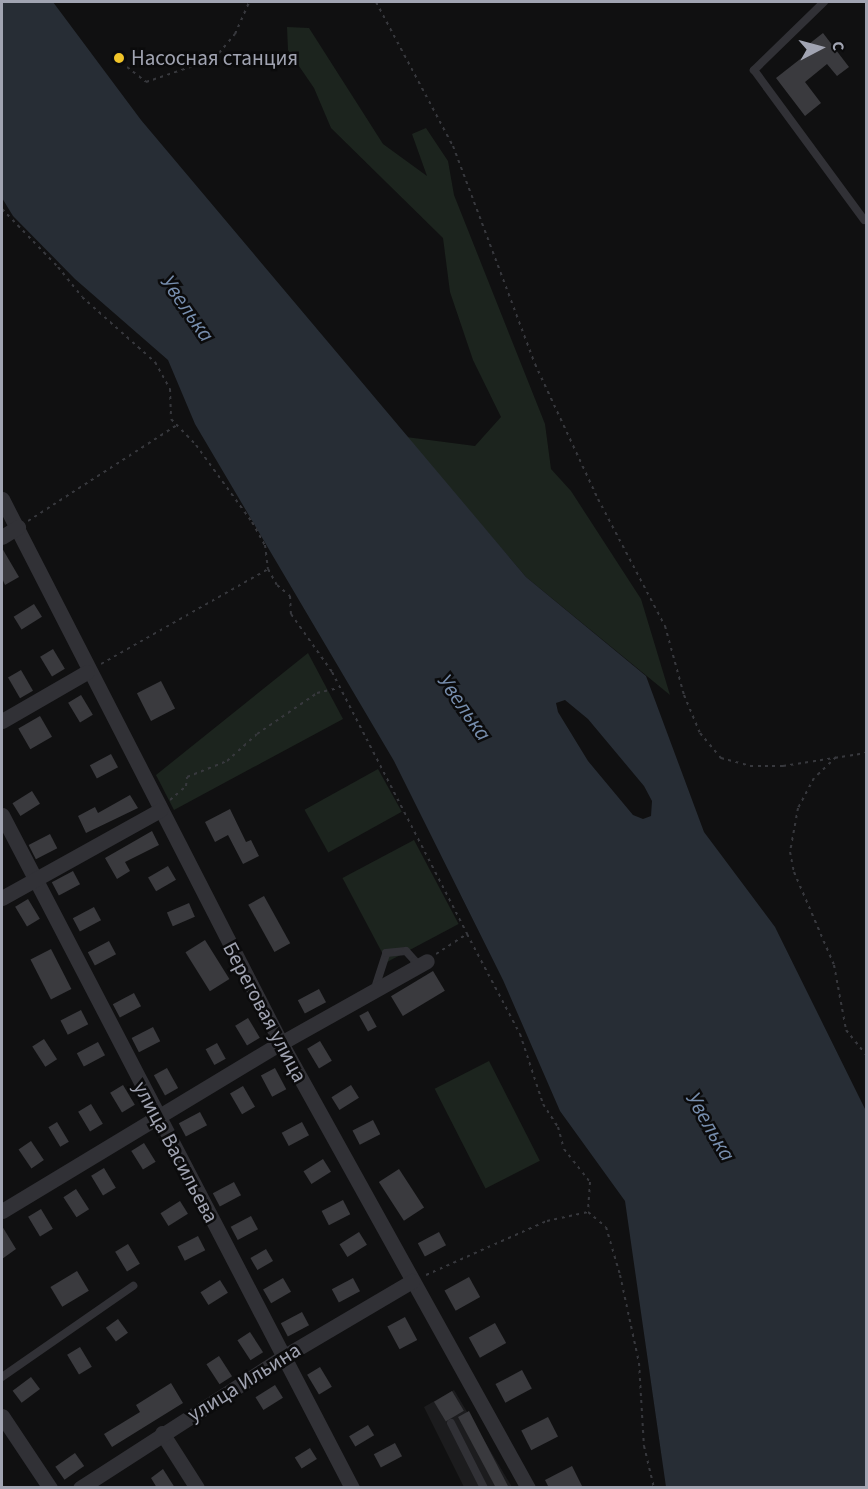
<!DOCTYPE html>
<html>
<head>
<meta charset="utf-8">
<style>
  body { margin:0 }
  #map { position:relative; width:868px; height:1489px; overflow:hidden; background:#101011; font-family:"Source Sans 3",sans-serif }
  div>[style] { position:absolute }
  .built>* { inset:0; background:#1c1c1e }
  .green>* { inset:0; background:#1c241e; transform-origin:0 0 }
  .water>* { inset:0; background:#272d35 }
  .building>* { inset:0; background:#3a3a3e; transform-origin:0 0 }
  .path>* { height:2px; margin-top:-1px; transform-origin:0; background:repeating-linear-gradient(90deg,#37383d 0 3px,transparent 0 7.5px) }
  .lane>* { height:8px; margin:-4px; padding:0 4px; transform-origin:4px; border-radius:4px; background:#313136 }
  .street>* { height:15px; margin:-7.5px; padding:0 7.5px; transform-origin:7.5px; border-radius:7.5px; background:#313136 }
  .dots>* { width:16px; height:16px; translate:-50% -50%; box-sizing:border-box; border:3px solid #0b0b0c; border-radius:50% }
  span { translate:-50% -50%; white-space:nowrap; text-align:center; line-height:1.15; -webkit-text-stroke:5px #0b0b0c; paint-order:stroke }
  .poi-label { font-size:21px; color:#a1a4b2 }
  .left { translate:0 -50%; text-align:left }
  .street-label { font-size:21px; color:#a1a4b2 }
  .water-label { font-size:22px; color:#778eae; font-style:italic }
  .frame { position:absolute; inset:0; border:3px solid #a1a4b2; pointer-events:none }
  .north { position:absolute; left:790px; top:18px; width:60px; height:60px; -webkit-text-stroke:4px #0b0b0c; paint-order:stroke; rotate:84deg; font-size:16px; font-weight:700; line-height:24px; text-align:center; color:#a1a4b2 }
  .north::after { content:''; display:block; margin:auto; width:21px; height:27px; background:#a1a4b2; clip-path:polygon(50% 0,100% 100%,50% 72%,0 100%) }
</style>
</head>
<body>
<div id="map">
  <div class="built">
    <i style="clip-path:polygon(454px 1390px,512px 1487px,464px 1487px,424px 1407px)"></i>
  </div>
  <div class="green">
    <i style="clip-path:polygon(287px 27px,309px 28px,383px 144px,427px 176px,412px 134px,426px 128px,448px 161px,454px 195px,545px 424px,551px 469px,571px 491px,641px 599px,670px 695px,526px 577px,406px 437px,475px 446px,501px 417px,473px 360px,450px 292px,443px 238px,331px 128px,314px 88px,288px 50px)"></i>
    <i style="clip-path:polygon(308px 653px,343px 719px,174px 810px,156px 775px)"></i>
    <i style="left:378px;top:769px;width:49px;height:84px;rotate:61deg"></i>
    <i style="left:414px;top:840px;width:95px;height:81px;rotate:62deg"></i>
    <i style="left:489px;top:1061px;width:112px;height:61px;rotate:63deg"></i>
  </div>
  <div class="water">
    <i style="clip-path:polygon(evenodd,2px 2px,53px 2px,141px 120px,526px 577px,646px 676px,704px 832px,775px 927px,866px 1111px,866px 1487px,666px 1487px,625px 1201px,560px 1111px,503px 980px,394px 761px,195px 424px,168px 360px,75px 279px,13px 216px,2px 198px,2px 2px,565px 700px,588px 719px,644px 786px,652px 801px,651px 816px,643px 819px,633px 815px,588px 761px,558px 712px,556px 703px,565px 700px)"></i>
  </div>
  <div class="building">
    <i style="clip-path:polygon(823px 33px,849px 67px,837px 76px,827px 64px,805px 82px,821px 103px,805px 116px,776px 78px,813px 49px,809px 44px)"></i>
    <i style="clip-path:polygon(2px 548px,19px 577px,5px 585px,2px 578px)"></i>
    <i style="left:34px;top:604px;width:15px;height:24px;rotate:58deg"></i>
    <i style="left:53px;top:649px;width:23px;height:15px;rotate:59deg"></i>
    <i style="left:21px;top:670px;width:24px;height:15px;rotate:60deg"></i>
    <i style="left:161px;top:681px;width:31px;height:27px;rotate:63deg"></i>
    <i style="left:81px;top:695px;width:23px;height:15px;rotate:59deg"></i>
    <i style="left:40px;top:716px;width:24px;height:25px;rotate:60deg"></i>
    <i style="left:111px;top:754px;width:15px;height:24px;rotate:62deg"></i>
    <i style="left:32px;top:791px;width:15px;height:23px;rotate:58deg"></i>
    <i style="clip-path:polygon(130px 795px,138px 808px,86px 833px,78px 816px,95px 807px,98px 813px)"></i>
    <i style="clip-path:polygon(230px 809px,246px 842px,251px 840px,259px 856px,243px 864px,228px 835px,215px 842px,205px 822px)"></i>
    <i style="clip-path:polygon(152px 831px,159px 845px,125px 862px,130px 871px,117px 879px,105px 858px)"></i>
    <i style="left:50px;top:834px;width:16px;height:24px;rotate:63deg"></i>
    <i style="left:168px;top:866px;width:16px;height:23px;rotate:60deg"></i>
    <i style="left:73px;top:871px;width:15px;height:24px;rotate:62deg"></i>
    <i style="left:264px;top:896px;width:54px;height:18px;rotate:61deg"></i>
    <i style="left:28px;top:899px;width:23px;height:15px;rotate:59deg"></i>
    <i style="left:189px;top:903px;width:15px;height:24px;rotate:67deg"></i>
    <i style="left:94px;top:907px;width:15px;height:24px;rotate:62deg"></i>
    <i style="left:205px;top:940px;width:46px;height:23px;rotate:58deg"></i>
    <i style="left:109px;top:941px;width:15px;height:24px;rotate:62deg"></i>
    <i style="left:51px;top:949px;width:45px;height:23px;rotate:63deg"></i>
    <i style="left:433px;top:971px;width:23px;height:49px;rotate:59deg"></i>
    <i style="left:319px;top:989px;width:15px;height:24px;rotate:62deg"></i>
    <i style="left:134px;top:993px;width:15px;height:24px;rotate:62deg"></i>
    <i style="left:81px;top:1010px;width:16px;height:23px;rotate:63deg"></i>
    <i style="left:368px;top:1011px;width:18px;height:10px;rotate:61deg"></i>
    <i style="left:248px;top:1018px;width:23px;height:15px;rotate:59deg"></i>
    <i style="left:153px;top:1027px;width:16px;height:24px;rotate:63deg"></i>
    <i style="left:44px;top:1039px;width:24px;height:14px;rotate:57deg"></i>
    <i style="left:320px;top:1041px;width:23px;height:15px;rotate:59deg"></i>
    <i style="left:98px;top:1042px;width:15px;height:24px;rotate:62deg"></i>
    <i style="left:217px;top:1043px;width:18px;height:13px;rotate:61deg"></i>
    <i style="left:167px;top:1068px;width:23px;height:15px;rotate:61deg"></i>
    <i style="left:275px;top:1068px;width:24px;height:16px;rotate:62deg"></i>
    <i style="left:123px;top:1085px;width:23px;height:15px;rotate:59deg"></i>
    <i style="left:351px;top:1085px;width:15px;height:23px;rotate:58deg"></i>
    <i style="left:243px;top:1086px;width:24px;height:15px;rotate:60deg"></i>
    <i style="left:91px;top:1104px;width:23px;height:15px;rotate:59deg"></i>
    <i style="left:200px;top:1112px;width:15px;height:24px;rotate:62deg"></i>
    <i style="left:373px;top:1120px;width:16px;height:23px;rotate:63deg"></i>
    <i style="left:57px;top:1122px;width:23px;height:10px;rotate:59deg"></i>
    <i style="left:302px;top:1122px;width:15px;height:23px;rotate:62deg"></i>
    <i style="left:31px;top:1141px;width:23px;height:15px;rotate:56deg"></i>
    <i style="left:144px;top:1143px;width:22px;height:15px;rotate:58deg"></i>
    <i style="left:323px;top:1159px;width:15px;height:23px;rotate:58deg"></i>
    <i style="left:104px;top:1168px;width:23px;height:15px;rotate:59deg"></i>
    <i style="left:399px;top:1169px;width:46px;height:24px;rotate:57deg"></i>
    <i style="left:234px;top:1182px;width:15px;height:24px;rotate:62deg"></i>
    <i style="left:76px;top:1189px;width:24px;height:15px;rotate:57deg"></i>
    <i style="left:343px;top:1200px;width:16px;height:24px;rotate:63deg"></i>
    <i style="left:180px;top:1201px;width:15px;height:23px;rotate:58deg"></i>
    <i style="left:41px;top:1209px;width:23px;height:15px;rotate:59deg"></i>
    <i style="left:251px;top:1216px;width:15px;height:23px;rotate:62deg"></i>
    <i style="clip-path:polygon(2px 1226px,16px 1249px,2px 1259px)"></i>
    <i style="left:359px;top:1232px;width:15px;height:23px;rotate:58deg"></i>
    <i style="left:439px;top:1232px;width:15px;height:24px;rotate:62deg"></i>
    <i style="left:198px;top:1236px;width:16px;height:23px;rotate:63deg"></i>
    <i style="left:128px;top:1244px;width:23px;height:15px;rotate:59deg"></i>
    <i style="left:266px;top:1249px;width:14px;height:18px;rotate:60deg"></i>
    <i style="left:77px;top:1271px;width:23px;height:31px;rotate:59deg"></i>
    <i style="left:469px;top:1277px;width:23px;height:28px;rotate:61deg"></i>
    <i style="left:283px;top:1278px;width:16px;height:23px;rotate:60deg"></i>
    <i style="left:353px;top:1278px;width:15px;height:24px;rotate:62deg"></i>
    <i style="left:220px;top:1280px;width:15px;height:23px;rotate:58deg"></i>
    <i style="left:302px;top:1312px;width:15px;height:24px;rotate:62deg"></i>
    <i style="left:405px;top:1317px;width:26px;height:20px;rotate:62deg"></i>
    <i style="left:118px;top:1319px;width:17px;height:15px;rotate:54deg"></i>
    <i style="left:495px;top:1323px;width:23px;height:30px;rotate:61deg"></i>
    <i style="left:250px;top:1332px;width:24px;height:15px;rotate:57deg"></i>
    <i style="left:80px;top:1347px;width:23px;height:15px;rotate:59deg"></i>
    <i style="left:219px;top:1356px;width:24px;height:15px;rotate:57deg"></i>
    <i style="left:320px;top:1367px;width:23px;height:15px;rotate:59deg"></i>
    <i style="left:522px;top:1370px;width:21px;height:30px;rotate:62deg"></i>
    <i style="left:31px;top:1377px;width:15px;height:23px;rotate:53deg"></i>
    <i style="clip-path:polygon(171px 1383px,183px 1403px,112px 1447px,104px 1434px,140px 1412px,136px 1405px)"></i>
    <i style="left:275px;top:1385px;width:15px;height:23px;rotate:58deg"></i>
    <i style="left:452px;top:1391px;width:23px;height:21px;rotate:59deg"></i>
    <i style="clip-path:polygon(469px 1411px,509px 1488px,496px 1488px,458px 1417px)"></i>
    <i style="left:548px;top:1417px;width:22px;height:30px;rotate:63deg"></i>
    <i style="left:368px;top:1425px;width:12px;height:22px;rotate:59deg"></i>
    <i style="left:395px;top:1443px;width:15px;height:24px;rotate:62deg"></i>
    <i style="left:310px;top:1448px;width:13px;height:18px;rotate:58deg"></i>
    <i style="left:75px;top:1453px;width:16px;height:24px;rotate:55deg"></i>
    <i style="clip-path:polygon(572px 1466px,583px 1488px,549px 1488px,545px 1480px)"></i>
    <i style="clip-path:polygon(163px 1469px,175px 1488px,157px 1488px,151px 1478px)"></i>
  </div>
  <div class="path">
    <i style="left:376px;top:2px;width:163px;rotate:61.9deg"></i>
    <i style="left:453px;top:146px;width:233px;rotate:69.4deg"></i>
    <i style="left:535px;top:364px;width:149px;rotate:65deg"></i>
    <i style="left:598px;top:499px;width:144px;rotate:62.2deg"></i>
    <i style="left:665px;top:626px;width:72px;rotate:74.6deg"></i>
    <i style="left:684px;top:695px;width:41px;rotate:67.2deg"></i>
    <i style="left:700px;top:733px;width:33px;rotate:50deg"></i>
    <i style="left:721px;top:758px;width:30px;rotate:15deg"></i>
    <i style="left:750px;top:766px;width:33px"></i>
    <i style="left:783px;top:766px;width:84px;rotate:-8.9deg"></i>
    <i style="left:127px;top:67px;width:24px;rotate:38deg"></i>
    <i style="left:146px;top:82px;width:62px;rotate:-18.7deg"></i>
    <i style="left:205px;top:62px;width:17px;rotate:-33deg"></i>
    <i style="left:219px;top:53px;width:25px;rotate:-50deg"></i>
    <i style="left:235px;top:34px;width:35px;rotate:-66deg"></i>
    <i style="left:2px;top:209px;width:81px;rotate:46deg"></i>
    <i style="left:58px;top:267px;width:38px;rotate:51deg"></i>
    <i style="left:82px;top:297px;width:98px;rotate:41.7deg"></i>
    <i style="left:155px;top:362px;width:31px;rotate:61deg"></i>
    <i style="left:170px;top:389px;width:30px;rotate:88deg"></i>
    <i style="left:171px;top:419px;width:36px;rotate:46deg"></i>
    <i style="left:196px;top:445px;width:95px;rotate:54deg"></i>
    <i style="left:252px;top:522px;width:26px;rotate:61deg"></i>
    <i style="left:265px;top:545px;width:24px;rotate:83deg"></i>
    <i style="left:268px;top:569px;width:18px;rotate:61deg"></i>
    <i style="left:277px;top:585px;width:17px;rotate:40deg"></i>
    <i style="left:290px;top:596px;width:18px;rotate:87deg"></i>
    <i style="left:291px;top:614px;width:71px;rotate:54.7deg"></i>
    <i style="left:332px;top:672px;width:295px;rotate:62.7deg"></i>
    <i style="left:28px;top:521px;width:177px;rotate:-32.8deg"></i>
    <i style="left:101px;top:664px;width:192px;rotate:-29.6deg"></i>
    <i style="left:836px;top:757px;width:30px;rotate:136deg"></i>
    <i style="left:814px;top:778px;width:34px;rotate:118deg"></i>
    <i style="left:798px;top:808px;width:45px;rotate:100.3deg"></i>
    <i style="left:790px;top:852px;width:20px;rotate:79deg"></i>
    <i style="left:794px;top:872px;width:101px;rotate:66.7deg"></i>
    <i style="left:834px;top:965px;width:66px;rotate:79.5deg"></i>
    <i style="left:846px;top:1030px;width:32px;rotate:51deg"></i>
    <i style="left:170px;top:800px;width:21px;rotate:-41deg"></i>
    <i style="left:186px;top:786px;width:9px;rotate:-84deg"></i>
    <i style="left:187px;top:777px;width:43px;rotate:-21.8deg"></i>
    <i style="left:227px;top:761px;width:40px;rotate:-42deg"></i>
    <i style="left:257px;top:734px;width:73px;rotate:-34.3deg"></i>
    <i style="left:317px;top:693px;width:22px;rotate:-13deg"></i>
    <i style="left:436px;top:954px;width:37px;rotate:-33deg"></i>
    <i style="left:467px;top:934px;width:113px;rotate:62.1deg"></i>
    <i style="left:520px;top:1034px;width:74px;rotate:71.8deg"></i>
    <i style="left:543px;top:1104px;width:27px;rotate:57deg"></i>
    <i style="left:558px;top:1127px;width:23px;rotate:75deg"></i>
    <i style="left:564px;top:1149px;width:42px;rotate:51.8deg"></i>
    <i style="left:590px;top:1182px;width:30px;rotate:94deg"></i>
    <i style="left:588px;top:1212px;width:23px;rotate:40deg"></i>
    <i style="left:606px;top:1227px;width:50px;rotate:73.7deg"></i>
    <i style="left:620px;top:1275px;width:90px;rotate:77.8deg"></i>
    <i style="left:639px;top:1363px;width:83px;rotate:86.6deg"></i>
    <i style="left:644px;top:1446px;width:43px;rotate:76.6deg"></i>
    <i style="left:426px;top:1275px;width:133px;rotate:-24.1deg"></i>
    <i style="left:547px;top:1221px;width:42px;rotate:-12.4deg"></i>
  </div>
  <div class="lane">
    <i style="left:824px;top:2px;width:98px;rotate:135.8deg"></i>
    <i style="left:754px;top:70px;width:186px;rotate:53.7deg"></i>
    <i style="left:374px;top:991px;width:40px;rotate:-72deg"></i>
    <i style="left:386px;top:953px;width:20px;rotate:-6deg"></i>
    <i style="left:406px;top:951px;width:13px;rotate:48deg"></i>
    <i style="left:415px;top:961px;width:7px;rotate:106deg"></i>
    <i style="left:2px;top:1377px;width:160px;rotate:-34.8deg"></i>
    <i style="left:451px;top:1423px;width:73px;rotate:63.1deg"></i>
  </div>
  <div class="street">
    <i style="left:2px;top:499px;width:611px;rotate:62.85deg"></i>
    <i style="left:281px;top:1043px;width:509px;rotate:60.97deg"></i>
    <i style="left:2px;top:537px;width:19px;rotate:-32deg"></i>
    <i style="left:2px;top:721px;width:98px;rotate:-30deg"></i>
    <i style="left:2px;top:815px;width:759px;rotate:62.52deg"></i>
    <i style="left:2px;top:898px;width:181px;rotate:-29.1deg"></i>
    <i style="left:2px;top:1211px;width:326px;rotate:-31.1deg"></i>
    <i style="left:281px;top:1043px;width:167px;rotate:-29.3deg"></i>
    <i style="left:2px;top:1416px;width:87px;rotate:56.3deg"></i>
    <i style="left:162px;top:1433px;width:65px;rotate:57.5deg"></i>
    <i style="left:80px;top:1488px;width:242px;rotate:-32.8deg"></i>
    <i style="left:283px;top:1357px;width:150px;rotate:-30.5deg"></i>
  </div>
  <div class="dots">
    <i style="left:119px;top:58px;background:#f1c429"></i>
  </div>
  <div class="poi-label">
    <span class="left" style="left:131px;top:58px">Насосная станция</span>
  </div>
  <div class="street-label">
    <span style="left:265px;top:1012px;rotate:62deg">Береговая улица</span>
    <span style="left:176px;top:1152px;rotate:62deg">улица Васильева</span>
    <span style="left:244px;top:1382px;rotate:-32deg">улица Ильина</span>
  </div>
  <div class="water-label">
    <span style="left:187px;top:309px;rotate:55deg">Увелька</span>
    <span style="left:464px;top:708px;rotate:55deg">Увелька</span>
    <span style="left:710px;top:1127px;rotate:60deg">Увелька</span>
  </div>
  <div class="frame"></div>
  <div class="north">С</div>
</div>
</body>
</html>
